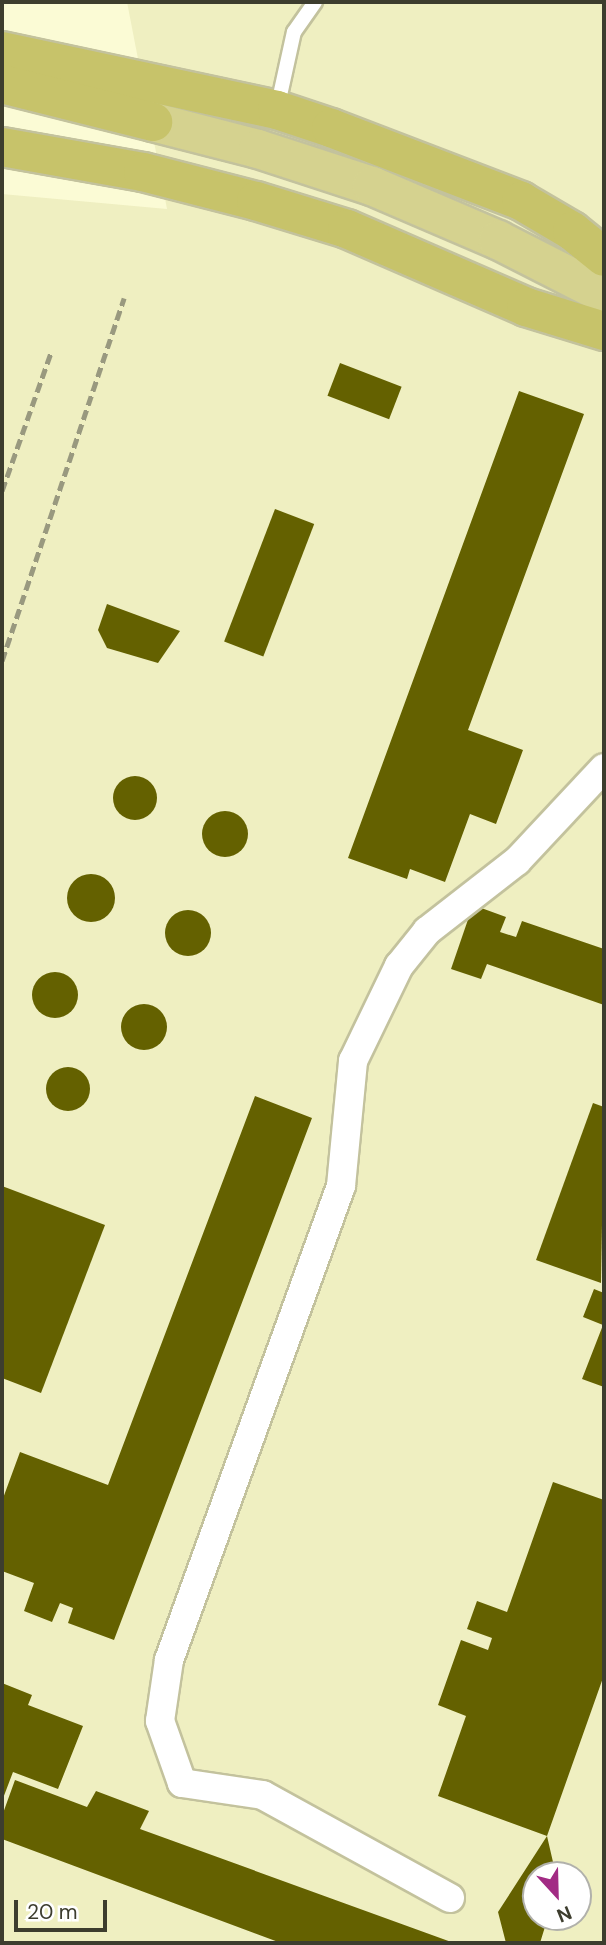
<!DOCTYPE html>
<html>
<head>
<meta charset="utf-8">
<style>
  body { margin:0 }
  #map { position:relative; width:606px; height:1945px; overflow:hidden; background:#fbfbd5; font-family:"DM Sans",sans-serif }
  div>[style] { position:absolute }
  .built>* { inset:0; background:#efefc1 }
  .building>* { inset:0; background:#646100; transform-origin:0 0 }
  .round { border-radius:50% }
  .roads { filter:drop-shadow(2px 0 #c3c29d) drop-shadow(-2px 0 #c3c29d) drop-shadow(0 2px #c3c29d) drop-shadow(0 -2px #c3c29d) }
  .service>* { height:14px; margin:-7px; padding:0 7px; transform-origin:7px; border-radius:7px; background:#fff }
  .minor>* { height:28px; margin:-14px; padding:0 14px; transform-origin:14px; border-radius:14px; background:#fff }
  .primary>* { height:38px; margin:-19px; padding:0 19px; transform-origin:19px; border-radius:19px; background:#d5d28f }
  .trunk>* { height:38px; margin:-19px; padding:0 19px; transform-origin:19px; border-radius:19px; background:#c7c36a }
  .rail>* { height:5px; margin-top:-2.5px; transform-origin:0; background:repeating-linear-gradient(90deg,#99997f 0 10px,transparent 0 15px) }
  span { translate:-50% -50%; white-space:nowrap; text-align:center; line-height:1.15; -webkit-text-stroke:7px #fff; paint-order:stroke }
  .frame { position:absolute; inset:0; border:4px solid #3d3d2e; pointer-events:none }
  .north { position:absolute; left:522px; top:1861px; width:70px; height:70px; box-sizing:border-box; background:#fff; border:2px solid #b1b1ab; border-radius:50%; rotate:158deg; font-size:19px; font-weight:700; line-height:28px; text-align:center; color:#3d3d2e }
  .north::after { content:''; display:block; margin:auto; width:24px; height:32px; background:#a22b84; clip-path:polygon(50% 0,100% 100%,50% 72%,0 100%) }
  .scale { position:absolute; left:14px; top:1900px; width:93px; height:32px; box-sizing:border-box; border:4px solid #3d3d2e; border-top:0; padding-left:9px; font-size:21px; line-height:24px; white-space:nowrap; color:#3d3d2e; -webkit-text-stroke:5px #fff; paint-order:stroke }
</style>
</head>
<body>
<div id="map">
  <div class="built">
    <i style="clip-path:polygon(evenodd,127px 2px,604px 2px,604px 1943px,2px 1943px,2px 194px,167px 209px,127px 2px,536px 1875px,578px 1875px,578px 1917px,536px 1917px,536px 1875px)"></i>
  </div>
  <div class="building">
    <i style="left:340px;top:363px;width:66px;height:35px;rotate:21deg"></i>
    <i style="clip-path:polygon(519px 391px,584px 414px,468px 730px,523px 750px,496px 824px,470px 814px,445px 882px,410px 869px,407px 879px,348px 858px)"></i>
    <i style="left:275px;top:509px;width:42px;height:142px;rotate:21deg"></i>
    <i style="clip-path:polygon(107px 604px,180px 631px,158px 663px,107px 648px,98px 630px)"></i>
    <i class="round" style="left:113px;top:776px;width:44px;height:44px"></i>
    <i class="round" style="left:202px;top:811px;width:46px;height:46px"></i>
    <i class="round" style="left:67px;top:874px;width:48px;height:48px"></i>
    <i style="clip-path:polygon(473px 905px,506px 917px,500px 932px,516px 937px,522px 921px,604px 949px,604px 1005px,487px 964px,481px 979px,451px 969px)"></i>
    <i class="round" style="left:165px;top:910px;width:46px;height:46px"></i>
    <i class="round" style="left:32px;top:972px;width:46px;height:46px"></i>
    <i class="round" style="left:121px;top:1004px;width:46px;height:46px"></i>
    <i class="round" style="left:46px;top:1067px;width:44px;height:44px"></i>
    <i style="clip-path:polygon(255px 1096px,312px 1118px,114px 1640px,68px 1623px,73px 1608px,60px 1603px,52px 1622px,24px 1611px,34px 1583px,2px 1571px,2px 1501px,20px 1452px,108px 1485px)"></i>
    <i style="clip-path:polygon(593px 1103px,604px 1107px,601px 1283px,536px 1260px)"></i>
    <i style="clip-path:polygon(2px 1186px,105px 1225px,41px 1393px,2px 1378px)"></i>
    <i style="clip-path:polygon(594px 1289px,604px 1293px,604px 1387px,582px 1379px,603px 1325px,583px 1317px)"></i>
    <i style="clip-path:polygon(553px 1482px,604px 1500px,604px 1675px,547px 1836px,556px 1875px,536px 1875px,536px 1917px,548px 1917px,540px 1943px,506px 1943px,498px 1912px,547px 1836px,438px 1796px,466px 1716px,438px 1705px,461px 1640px,488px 1650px,492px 1638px,467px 1629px,477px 1601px,507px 1612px)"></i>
    <i style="clip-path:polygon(2px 1683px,32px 1695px,28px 1705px,83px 1726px,58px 1789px,13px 1772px,2px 1801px)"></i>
    <i style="clip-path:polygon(15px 1780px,87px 1807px,96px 1791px,149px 1811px,140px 1829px,454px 1943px,281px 1943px,2px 1839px,2px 1816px)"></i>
  </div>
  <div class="roads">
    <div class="service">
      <i style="left:277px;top:109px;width:79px;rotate:-77.6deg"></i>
      <i style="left:294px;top:32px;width:37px;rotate:-55deg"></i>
    </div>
    <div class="minor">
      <i style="left:450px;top:1898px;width:213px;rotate:-151.2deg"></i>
      <i style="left:263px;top:1795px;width:82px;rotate:-171.6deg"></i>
      <i style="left:182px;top:1783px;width:66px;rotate:-109.5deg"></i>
      <i style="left:160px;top:1721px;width:62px;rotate:-81.6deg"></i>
      <i style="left:169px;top:1660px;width:504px;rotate:-70.06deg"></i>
      <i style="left:341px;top:1186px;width:126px;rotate:-84.5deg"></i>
      <i style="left:353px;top:1061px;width:106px;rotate:-64.2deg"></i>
      <i style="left:399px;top:966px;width:45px;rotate:-51.3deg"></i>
      <i style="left:427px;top:931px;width:114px;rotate:-37.9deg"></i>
      <i style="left:517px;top:861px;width:127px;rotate:-46.9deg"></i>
    </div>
    <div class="primary">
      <i style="left:153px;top:122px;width:108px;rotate:14.4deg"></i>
      <i style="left:258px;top:149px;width:120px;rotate:18deg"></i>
      <i style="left:372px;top:186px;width:137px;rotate:23.2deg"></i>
      <i style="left:498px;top:240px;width:119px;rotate:27deg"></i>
    </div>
    <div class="trunk">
      <i style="left:2px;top:51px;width:281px;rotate:12.1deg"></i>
      <i style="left:277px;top:110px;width:57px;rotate:18.4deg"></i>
      <i style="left:331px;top:128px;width:204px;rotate:21deg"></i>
      <i style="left:521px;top:201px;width:59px;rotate:30.5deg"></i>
      <i style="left:572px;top:231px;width:41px;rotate:39.1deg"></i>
      <i style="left:2px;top:84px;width:156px;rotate:14.1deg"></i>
      <i style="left:2px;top:147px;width:143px;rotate:10.1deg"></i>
      <i style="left:143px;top:172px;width:117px;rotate:14.4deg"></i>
      <i style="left:256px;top:201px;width:95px;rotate:17.1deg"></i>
      <i style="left:347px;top:229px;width:195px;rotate:23.5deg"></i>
      <i style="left:526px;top:307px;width:82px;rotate:17.1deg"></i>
    </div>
  </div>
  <div class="rail">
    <i style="left:2px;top:491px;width:146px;rotate:-70.5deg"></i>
    <i style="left:2px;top:661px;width:383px;rotate:-71.4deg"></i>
  </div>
  <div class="frame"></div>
  <div class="north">N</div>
  <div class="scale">20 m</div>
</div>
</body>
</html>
